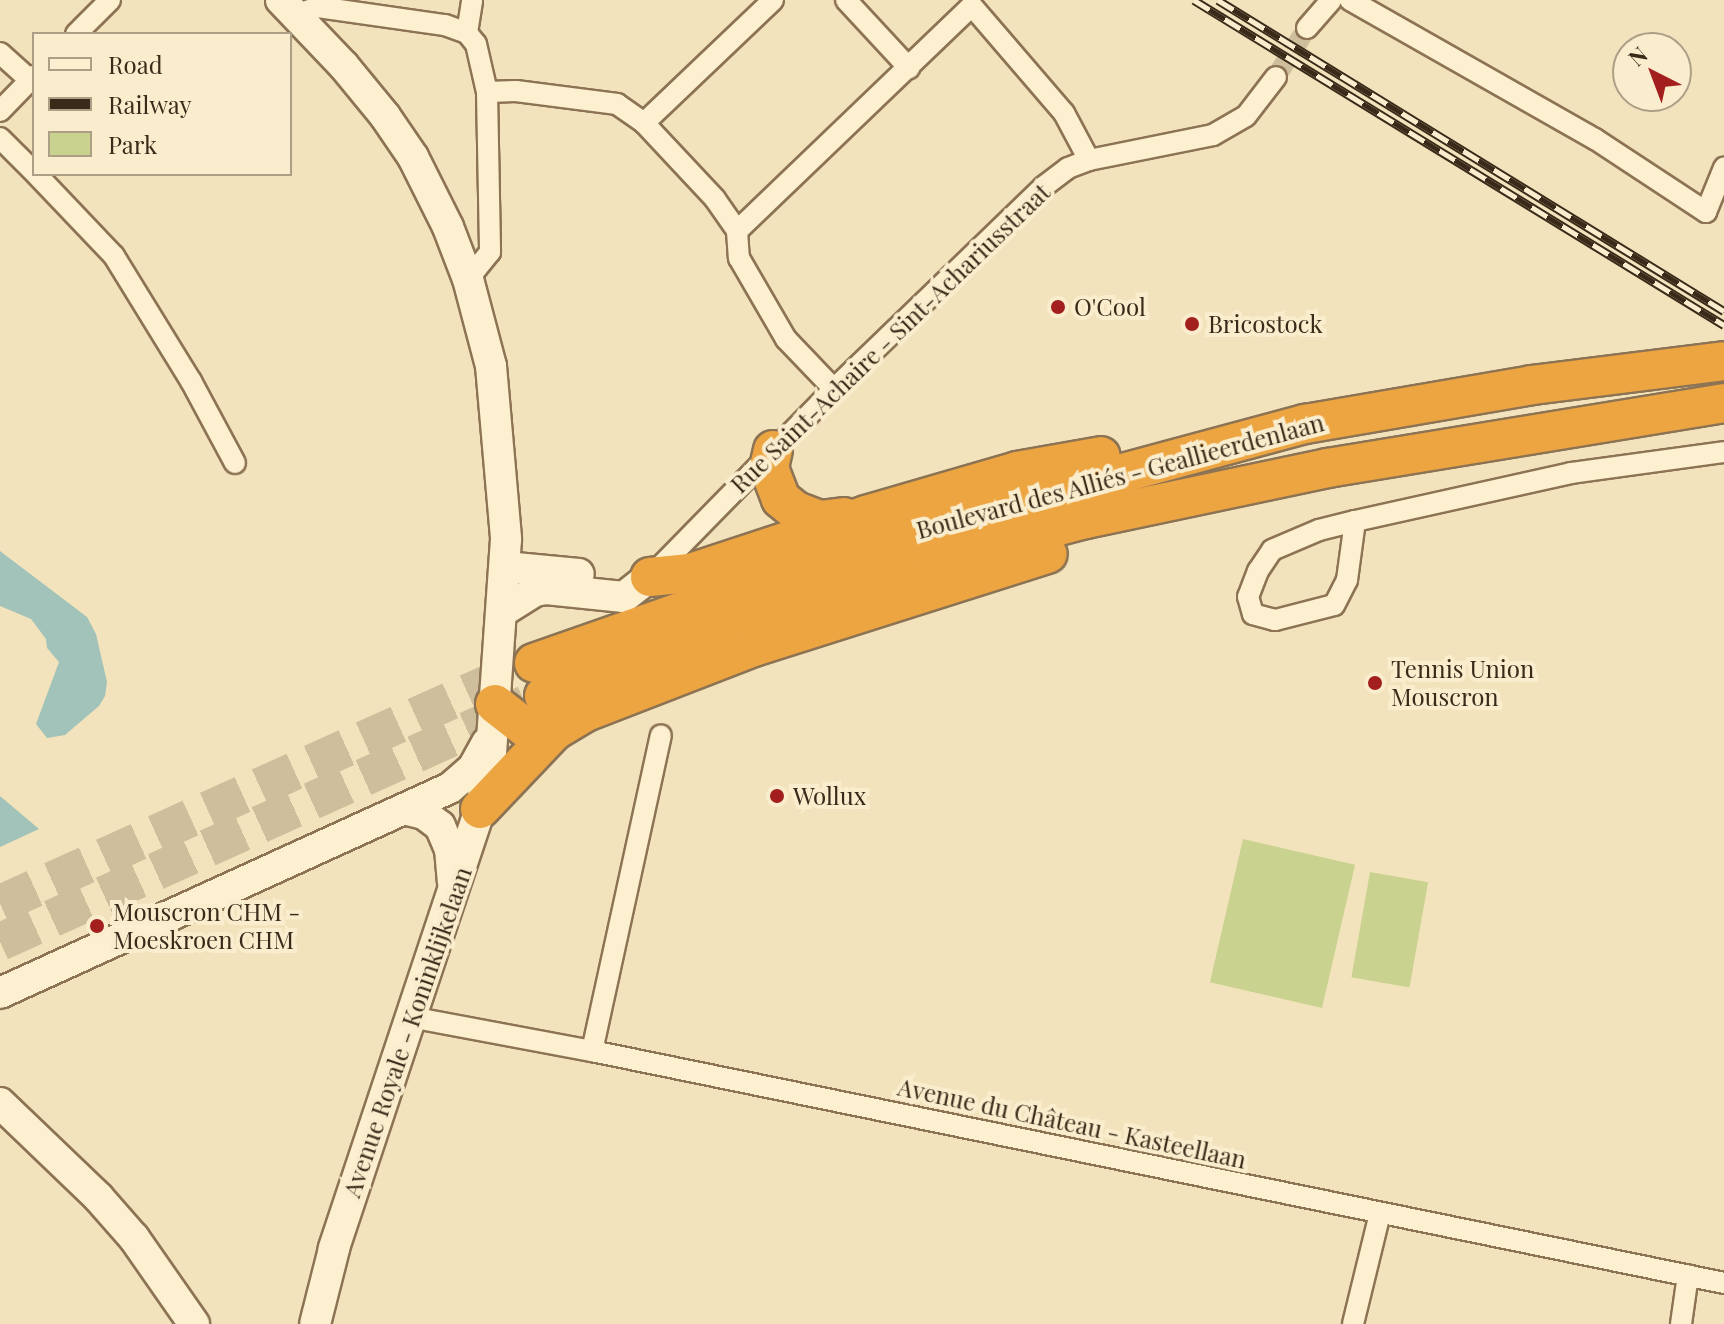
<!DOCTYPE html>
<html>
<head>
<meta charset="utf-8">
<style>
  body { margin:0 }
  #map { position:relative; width:1724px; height:1324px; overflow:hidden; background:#f3e3bc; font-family:"Playfair Display",serif }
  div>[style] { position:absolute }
  .green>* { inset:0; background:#c9d28f; transform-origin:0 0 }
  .water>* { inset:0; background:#a1c3ba }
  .street-tunnel>* { height:20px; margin-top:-10px; transform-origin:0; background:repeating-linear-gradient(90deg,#cebe9c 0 20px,transparent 0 30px) }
  .highway-tunnel>* { height:38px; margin-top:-19px; transform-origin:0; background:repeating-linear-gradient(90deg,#cebe9c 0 38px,transparent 0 57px) }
  .roads { filter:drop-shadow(2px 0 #8c7354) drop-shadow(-2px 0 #8c7354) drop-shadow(0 2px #8c7354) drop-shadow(0 -2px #8c7354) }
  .street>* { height:20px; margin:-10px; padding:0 10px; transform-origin:10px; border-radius:10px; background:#fdf0d0 }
  .secondary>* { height:30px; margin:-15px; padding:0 15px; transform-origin:15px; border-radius:15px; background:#fdf0d0 }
  .highway>* { height:38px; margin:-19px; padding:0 19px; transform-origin:19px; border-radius:19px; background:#eda542 }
  .rail>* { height:9px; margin-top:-4.5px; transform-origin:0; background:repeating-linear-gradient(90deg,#f9edcd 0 18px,#3a2a1a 0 36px); box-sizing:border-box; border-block:2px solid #3a2a1a }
  .dots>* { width:22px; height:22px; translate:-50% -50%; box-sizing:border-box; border:4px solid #f9edcd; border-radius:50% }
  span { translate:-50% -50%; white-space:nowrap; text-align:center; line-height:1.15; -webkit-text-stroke:8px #f9edcd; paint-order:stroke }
  .poi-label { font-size:24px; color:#3a2a1a }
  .left { translate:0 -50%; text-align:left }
  .street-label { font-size:24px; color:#3a2a1a }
  .legend { position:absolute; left:32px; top:32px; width:260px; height:144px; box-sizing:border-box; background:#f9edcd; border:2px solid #ad9f85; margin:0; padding:10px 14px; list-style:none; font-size:24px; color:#3a2a1a }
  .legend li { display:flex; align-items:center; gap:16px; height:40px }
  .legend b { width:40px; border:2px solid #ad9f85 }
  .north { position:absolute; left:1612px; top:32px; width:80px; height:80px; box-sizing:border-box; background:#f9edcd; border:2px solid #ad9f85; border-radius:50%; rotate:318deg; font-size:22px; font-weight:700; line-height:32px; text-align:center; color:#3a2a1a }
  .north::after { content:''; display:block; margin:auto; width:28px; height:36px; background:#a21f1d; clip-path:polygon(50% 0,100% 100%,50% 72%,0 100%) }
</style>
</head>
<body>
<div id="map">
  <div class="green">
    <i style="left:1243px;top:839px;width:115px;height:147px;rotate:13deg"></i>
    <i style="left:1370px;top:872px;width:59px;height:107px;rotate:10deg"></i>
  </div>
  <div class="water">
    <i style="clip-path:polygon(0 551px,87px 617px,96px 634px,107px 682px,105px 696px,99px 706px,65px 735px,47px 738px,36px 724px,59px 662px,47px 648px,46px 639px,31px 619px,0 606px)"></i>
    <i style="clip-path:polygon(0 796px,39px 829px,0 847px)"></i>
  </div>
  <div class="street-tunnel">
    <i style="left:1276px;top:77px;width:58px;rotate:-57.7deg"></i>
  </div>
  <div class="highway-tunnel">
    <i style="left:0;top:904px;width:586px;rotate:-24.29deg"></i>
    <i style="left:0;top:942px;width:577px;rotate:-24.35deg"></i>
  </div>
  <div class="roads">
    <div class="street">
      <i style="left:846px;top:0;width:93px;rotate:47.2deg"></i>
      <i style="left:1350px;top:0;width:282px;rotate:29.6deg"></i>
      <i style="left:1595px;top:139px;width:133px;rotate:33.3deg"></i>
      <i style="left:1706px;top:212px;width:48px;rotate:-67.8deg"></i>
      <i style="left:296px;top:15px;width:23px;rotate:-20deg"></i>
      <i style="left:318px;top:7px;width:128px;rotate:8.1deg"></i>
      <i style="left:445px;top:25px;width:23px;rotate:20deg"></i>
      <i style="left:467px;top:33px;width:14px;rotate:51deg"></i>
      <i style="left:476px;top:44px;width:49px;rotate:77.1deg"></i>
      <i style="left:487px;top:92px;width:160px;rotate:88.9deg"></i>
      <i style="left:490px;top:252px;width:35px;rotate:129deg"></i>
      <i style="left:1307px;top:28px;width:37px;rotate:-49deg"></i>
      <i style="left:467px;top:33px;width:33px;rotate:-81deg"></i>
      <i style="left:76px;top:34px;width:48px;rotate:-45deg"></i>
      <i style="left:0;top:53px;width:40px;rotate:42deg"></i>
      <i style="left:487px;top:92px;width:29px;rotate:-2deg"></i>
      <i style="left:516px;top:91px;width:102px;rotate:7.3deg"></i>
      <i style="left:617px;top:104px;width:33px;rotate:35deg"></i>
      <i style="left:644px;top:123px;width:104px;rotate:46.9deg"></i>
      <i style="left:715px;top:199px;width:39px;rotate:55deg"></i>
      <i style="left:737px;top:231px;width:27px;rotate:86deg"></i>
      <i style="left:739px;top:258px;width:94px;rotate:59.9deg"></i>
      <i style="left:786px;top:339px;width:69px;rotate:46.2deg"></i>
      <i style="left:0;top:111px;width:49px;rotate:-45.8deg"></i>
      <i style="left:644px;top:123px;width:178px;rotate:-43.6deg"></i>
      <i style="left:0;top:138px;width:48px;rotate:45deg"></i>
      <i style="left:36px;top:174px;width:113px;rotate:46.4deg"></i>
      <i style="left:114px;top:256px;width:147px;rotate:58.4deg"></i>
      <i style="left:191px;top:381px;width:93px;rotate:61.8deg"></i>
      <i style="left:737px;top:231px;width:325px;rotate:-43.8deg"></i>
      <i style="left:972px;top:6px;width:141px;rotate:49.3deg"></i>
      <i style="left:1064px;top:113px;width:53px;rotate:62deg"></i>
      <i style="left:1355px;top:521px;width:60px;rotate:97.7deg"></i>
      <i style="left:1347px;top:580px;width:28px;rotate:117deg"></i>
      <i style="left:1334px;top:605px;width:61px;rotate:165.7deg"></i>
      <i style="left:1275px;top:620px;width:23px;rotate:-165deg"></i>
      <i style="left:1253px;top:614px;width:18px;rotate:-106deg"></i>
      <i style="left:1248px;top:597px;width:28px;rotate:-69deg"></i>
      <i style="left:1258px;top:571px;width:25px;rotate:-56deg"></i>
      <i style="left:1272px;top:550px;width:51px;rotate:-23.1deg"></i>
      <i style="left:1319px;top:530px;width:37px;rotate:-14deg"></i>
      <i style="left:1355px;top:521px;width:221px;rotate:-12.5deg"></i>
      <i style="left:1571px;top:473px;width:154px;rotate:-7.8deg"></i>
      <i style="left:651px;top:576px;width:262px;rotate:-45.6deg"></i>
      <i style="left:834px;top:389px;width:291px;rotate:-44deg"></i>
      <i style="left:1043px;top:187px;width:31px;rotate:-37deg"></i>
      <i style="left:1068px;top:168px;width:22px;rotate:-21deg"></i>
      <i style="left:1089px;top:160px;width:126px;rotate:-11.4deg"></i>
      <i style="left:1213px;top:135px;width:38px;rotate:-30deg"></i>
      <i style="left:1246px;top:116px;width:49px;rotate:-52.4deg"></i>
      <i style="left:410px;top:1017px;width:185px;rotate:10.6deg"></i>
      <i style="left:592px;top:1051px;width:1156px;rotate:11.58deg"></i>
      <i style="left:592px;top:1051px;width:323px;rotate:-77.7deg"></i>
      <i style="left:1353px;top:1324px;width:114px;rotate:-76.3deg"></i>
      <i style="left:1681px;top:1324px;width:49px;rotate:-81.9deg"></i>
    </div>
    <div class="secondary">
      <i style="left:281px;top:0;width:91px;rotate:46.3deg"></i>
      <i style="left:344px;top:66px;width:65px;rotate:50.6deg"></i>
      <i style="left:385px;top:116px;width:50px;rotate:55.7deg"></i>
      <i style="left:413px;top:157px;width:78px;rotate:63.4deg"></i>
      <i style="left:448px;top:227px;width:56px;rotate:69deg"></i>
      <i style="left:468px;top:279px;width:90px;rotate:75.2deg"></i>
      <i style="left:491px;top:366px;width:174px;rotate:85deg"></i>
      <i style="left:506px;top:539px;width:229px;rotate:94deg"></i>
      <i style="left:490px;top:767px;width:43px;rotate:103.4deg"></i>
      <i style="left:480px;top:809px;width:464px;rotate:108.4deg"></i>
      <i style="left:334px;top:1249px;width:77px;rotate:104.2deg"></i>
      <i style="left:505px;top:567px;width:74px;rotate:5.4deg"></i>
      <i style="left:503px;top:611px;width:38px;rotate:-32deg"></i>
      <i style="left:535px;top:591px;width:11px;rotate:-10deg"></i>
      <i style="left:546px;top:589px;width:78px;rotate:5.9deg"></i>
      <i style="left:624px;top:597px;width:33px;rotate:-38deg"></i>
      <i style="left:407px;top:810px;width:17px;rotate:13deg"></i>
      <i style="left:424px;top:814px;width:20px;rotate:37deg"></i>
      <i style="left:440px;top:826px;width:25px;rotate:67deg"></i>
      <i style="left:450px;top:849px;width:33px;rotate:85deg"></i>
      <i style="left:0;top:993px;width:494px;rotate:-24.5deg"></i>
      <i style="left:450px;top:788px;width:30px;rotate:-41deg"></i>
      <i style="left:473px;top:768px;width:29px;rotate:-61deg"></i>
      <i style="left:0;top:1103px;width:136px;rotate:43.8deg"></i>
      <i style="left:98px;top:1197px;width:55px;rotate:48.7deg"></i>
      <i style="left:134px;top:1238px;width:105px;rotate:55.1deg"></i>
    </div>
    <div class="highway">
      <i style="left:773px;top:450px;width:18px;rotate:103deg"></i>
      <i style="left:769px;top:468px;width:33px;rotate:69deg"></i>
      <i style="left:781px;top:499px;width:19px;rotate:39deg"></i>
      <i style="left:796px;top:511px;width:26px;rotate:21deg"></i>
      <i style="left:820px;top:520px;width:24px;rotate:-7deg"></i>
      <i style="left:650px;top:577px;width:40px;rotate:-5.7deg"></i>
      <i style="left:690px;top:573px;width:185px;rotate:-18.2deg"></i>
      <i style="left:866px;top:515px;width:157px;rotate:-16.2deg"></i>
      <i style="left:1017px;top:471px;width:85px;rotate:-10.1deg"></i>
      <i style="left:534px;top:663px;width:412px;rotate:-19.3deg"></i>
      <i style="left:923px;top:527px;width:396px;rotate:-15.1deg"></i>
      <i style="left:1305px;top:424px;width:230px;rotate:-9.7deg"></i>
      <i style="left:1532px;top:385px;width:193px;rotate:-7.1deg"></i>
      <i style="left:544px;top:696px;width:225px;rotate:-20.3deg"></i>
      <i style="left:755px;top:618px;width:187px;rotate:-18.4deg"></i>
      <i style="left:932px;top:559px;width:159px;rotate:-14.6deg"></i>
      <i style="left:1086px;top:519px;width:247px;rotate:-11.9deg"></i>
      <i style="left:1328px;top:468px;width:401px;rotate:-9.3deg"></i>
      <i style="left:495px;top:704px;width:39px;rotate:38deg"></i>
      <i style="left:526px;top:728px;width:11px;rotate:22deg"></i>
      <i style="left:536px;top:732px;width:18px;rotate:-3deg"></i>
      <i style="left:480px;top:809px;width:108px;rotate:-46.5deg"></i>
      <i style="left:554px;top:731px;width:37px;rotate:-31deg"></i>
      <i style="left:586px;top:712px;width:180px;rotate:-21.2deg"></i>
      <i style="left:754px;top:647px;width:308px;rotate:-17.6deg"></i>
    </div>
  </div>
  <div class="rail">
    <i style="left:1194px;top:0;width:622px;rotate:31.52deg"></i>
    <i style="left:1218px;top:0;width:594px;rotate:31.58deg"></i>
  </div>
  <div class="dots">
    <i style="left:1058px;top:307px;background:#a21f1d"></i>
    <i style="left:1192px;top:324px;background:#a21f1d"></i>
    <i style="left:1375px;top:683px;background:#a21f1d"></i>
    <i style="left:777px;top:796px;background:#a21f1d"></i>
    <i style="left:97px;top:926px;background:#a21f1d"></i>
  </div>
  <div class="poi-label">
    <span class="left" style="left:1074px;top:307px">O'Cool</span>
    <span class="left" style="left:1208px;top:324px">Bricostock</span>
    <span class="left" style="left:1391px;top:683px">Tennis Union<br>Mouscron</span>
    <span class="left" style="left:793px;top:796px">Wollux</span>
    <span class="left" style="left:113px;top:926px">Mouscron CHM -<br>Moeskroen CHM</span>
  </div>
  <div class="street-label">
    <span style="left:890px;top:338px;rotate:-44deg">Rue Saint-Achaire - Sint-Achariusstraat</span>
    <span style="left:1120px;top:476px;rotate:-15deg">Boulevard des Alliés - Geallieerdenlaan</span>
    <span style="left:407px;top:1032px;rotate:-71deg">Avenue Royale - Koninklijkelaan</span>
    <span style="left:1072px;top:1123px;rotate:12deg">Avenue du Château - Kasteellaan</span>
  </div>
  <ul class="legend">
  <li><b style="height:10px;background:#fdf0d0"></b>Road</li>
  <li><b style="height:10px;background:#3a2a1a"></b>Railway</li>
  <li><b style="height:22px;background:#c9d28f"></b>Park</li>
  </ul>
  <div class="north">N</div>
</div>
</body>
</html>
